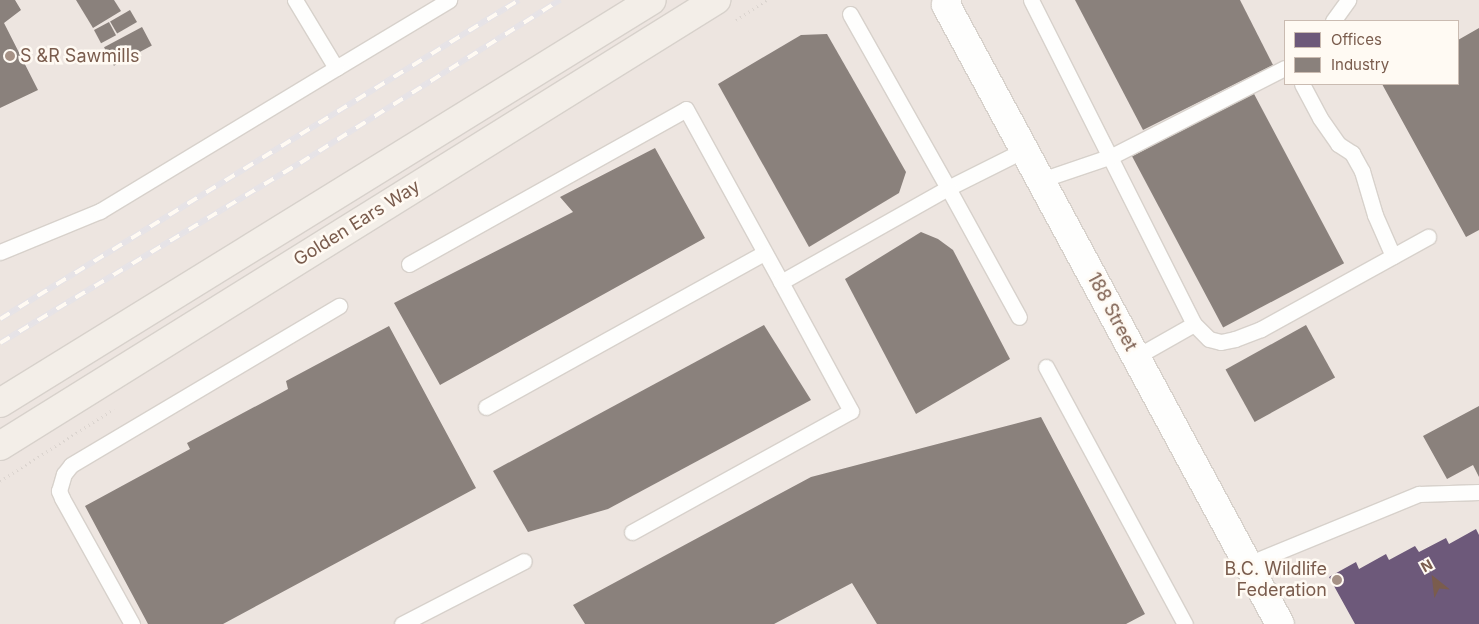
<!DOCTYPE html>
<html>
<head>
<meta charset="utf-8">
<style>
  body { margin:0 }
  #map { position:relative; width:1479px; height:624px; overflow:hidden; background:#f9f5f0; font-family:Inter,sans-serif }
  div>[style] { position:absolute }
  .industrial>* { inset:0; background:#ede5e0 }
  .offices>* { inset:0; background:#6d597a }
  .industry>* { inset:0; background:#8a817c; transform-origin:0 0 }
  .path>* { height:3px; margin-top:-1.5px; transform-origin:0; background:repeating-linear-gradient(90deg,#dcd5d0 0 1px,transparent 0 5px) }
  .roads { filter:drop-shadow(1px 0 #d7d1cb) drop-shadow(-1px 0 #d7d1cb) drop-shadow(0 1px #d7d1cb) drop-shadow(0 -1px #d7d1cb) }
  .service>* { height:15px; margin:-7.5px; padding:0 7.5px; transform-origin:7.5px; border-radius:7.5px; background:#fefefd }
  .minor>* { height:28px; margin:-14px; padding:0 14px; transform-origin:14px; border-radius:14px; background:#fefefd }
  .primary>* { height:28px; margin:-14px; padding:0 14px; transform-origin:14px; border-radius:14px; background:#f3eee8 }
  .rail>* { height:5.5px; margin-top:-2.75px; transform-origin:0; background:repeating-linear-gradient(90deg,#fffaf3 0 11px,#e6e3e7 0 22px); box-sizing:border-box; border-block:1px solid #e6e3e7 }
  .dots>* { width:14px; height:14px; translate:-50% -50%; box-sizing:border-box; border:2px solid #fffaf3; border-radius:50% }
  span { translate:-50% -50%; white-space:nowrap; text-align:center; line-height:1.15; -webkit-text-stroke:5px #fffaf3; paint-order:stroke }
  .poi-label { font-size:18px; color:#7a5c4d }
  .left { translate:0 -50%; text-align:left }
  .right { translate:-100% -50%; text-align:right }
  .street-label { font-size:18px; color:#7a5c4d }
  .legend { position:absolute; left:1284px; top:20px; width:175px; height:65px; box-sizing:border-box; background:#fffaf3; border:1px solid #cabbb1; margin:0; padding:6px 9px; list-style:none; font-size:15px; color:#7a5c4d }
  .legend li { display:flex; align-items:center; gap:10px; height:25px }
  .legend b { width:25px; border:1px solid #cabbb1 }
  .north { position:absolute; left:1409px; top:554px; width:50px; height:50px; -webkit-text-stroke:4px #fffaf3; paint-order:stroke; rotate:331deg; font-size:14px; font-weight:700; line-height:20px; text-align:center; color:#7a5c4d }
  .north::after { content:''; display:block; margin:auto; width:18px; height:22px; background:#7a5c4d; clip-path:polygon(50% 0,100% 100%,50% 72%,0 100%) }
</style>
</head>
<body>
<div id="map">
  <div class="industrial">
    <i style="clip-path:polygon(evenodd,0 0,1479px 0,1479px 624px,0 624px,0 0,1285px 21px,1458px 21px,1458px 84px,1285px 84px,1285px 21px)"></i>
  </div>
  <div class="offices">
    <i style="clip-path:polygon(1476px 529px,1479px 535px,1479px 624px,1355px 624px,1329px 577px,1356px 562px,1359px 569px,1386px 554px,1389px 560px,1415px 546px,1419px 552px,1446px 538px,1449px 544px)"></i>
  </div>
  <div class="industry">
    <i style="clip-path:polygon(0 0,15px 0,21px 10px,4px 23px,38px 90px,0 108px)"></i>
    <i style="clip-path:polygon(76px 0,114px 0,121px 11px,93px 28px)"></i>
    <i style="clip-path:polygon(1075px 0,1240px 0,1273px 65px,1143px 130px)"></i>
    <i style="left:130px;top:10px;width:14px;height:23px;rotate:60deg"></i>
    <i style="left:109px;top:22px;width:15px;height:17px;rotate:62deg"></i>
    <i style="left:142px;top:27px;width:21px;height:43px;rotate:62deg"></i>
    <i style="clip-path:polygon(1479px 28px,1479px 230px,1466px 237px,1382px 84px,1458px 84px,1458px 40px)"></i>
    <i style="clip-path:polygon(827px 34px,906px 172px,899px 193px,809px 247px,718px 84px,801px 35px)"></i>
    <i style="left:1253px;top:92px;width:194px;height:137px;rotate:62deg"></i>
    <i style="clip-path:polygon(655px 148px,705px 238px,440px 385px,394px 303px,573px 212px,560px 197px)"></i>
    <i style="clip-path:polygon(921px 232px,938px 239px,953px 250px,1010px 359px,916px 414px,845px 279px)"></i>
    <i style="clip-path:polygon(764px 325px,811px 400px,608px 509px,528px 532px,493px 471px)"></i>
    <i style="left:1306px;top:325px;width:60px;height:92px;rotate:61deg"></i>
    <i style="clip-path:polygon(389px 326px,476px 488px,223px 624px,148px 624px,85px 506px,190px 449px,187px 443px,288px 389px,286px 381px)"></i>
    <i style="clip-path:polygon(1479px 406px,1479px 477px,1473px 465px,1447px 479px,1423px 436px)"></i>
    <i style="clip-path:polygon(1041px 417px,1145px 614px,1126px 624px,877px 624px,852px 583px,774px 624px,585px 624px,573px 605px,811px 477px)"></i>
  </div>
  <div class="path">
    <i style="left:736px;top:20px;width:37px;rotate:-33deg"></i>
    <i style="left:0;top:481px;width:135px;rotate:-32.3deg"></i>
  </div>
  <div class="roads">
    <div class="service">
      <i style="left:295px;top:0;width:79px;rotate:58.9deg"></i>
      <i style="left:336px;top:68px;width:132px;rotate:-31deg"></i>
      <i style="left:1031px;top:0;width:363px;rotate:63.3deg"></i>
      <i style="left:1194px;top:324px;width:67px;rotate:150.4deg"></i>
      <i style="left:850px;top:14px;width:200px;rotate:60.6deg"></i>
      <i style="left:948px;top:188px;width:85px;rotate:-26.6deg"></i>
      <i style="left:1333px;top:21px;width:26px;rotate:-54deg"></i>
      <i style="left:1302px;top:84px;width:38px;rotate:62deg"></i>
      <i style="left:1320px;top:118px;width:32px;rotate:55deg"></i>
      <i style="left:1338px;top:144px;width:17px;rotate:33deg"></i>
      <i style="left:1352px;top:153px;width:21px;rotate:61deg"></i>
      <i style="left:1362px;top:171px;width:46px;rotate:73.5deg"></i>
      <i style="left:1375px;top:215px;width:45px;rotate:66.3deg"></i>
      <i style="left:1041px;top:180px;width:75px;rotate:-18.7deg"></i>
      <i style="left:1112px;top:156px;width:194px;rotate:-27deg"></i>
      <i style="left:0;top:252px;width:108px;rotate:-22.3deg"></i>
      <i style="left:100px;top:211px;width:276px;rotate:-31.2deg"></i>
      <i style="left:409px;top:264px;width:317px;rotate:-29.2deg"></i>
      <i style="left:686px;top:109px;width:197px;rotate:61.2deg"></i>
      <i style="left:781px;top:282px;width:192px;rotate:-29.4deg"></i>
      <i style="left:948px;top:188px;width:147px;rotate:61.2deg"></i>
      <i style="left:1194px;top:324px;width:21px;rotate:45deg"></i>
      <i style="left:1209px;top:339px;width:12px;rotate:14deg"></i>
      <i style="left:1221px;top:342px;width:14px;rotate:-12deg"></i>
      <i style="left:1235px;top:339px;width:28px;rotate:-21deg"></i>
      <i style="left:1261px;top:329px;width:191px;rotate:-28.9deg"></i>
      <i style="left:1046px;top:367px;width:292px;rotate:61.6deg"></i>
      <i style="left:486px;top:407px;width:318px;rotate:-29deg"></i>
      <i style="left:632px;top:532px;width:250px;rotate:-28.9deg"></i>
      <i style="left:851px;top:411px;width:147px;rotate:-118.5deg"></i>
      <i style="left:1248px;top:564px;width:185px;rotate:-22.3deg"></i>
      <i style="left:1419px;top:494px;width:60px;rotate:-1.9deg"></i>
      <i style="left:132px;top:624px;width:144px;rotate:-119.1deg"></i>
      <i style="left:62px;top:498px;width:8px;rotate:-113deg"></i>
      <i style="left:59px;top:491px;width:18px;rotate:-74deg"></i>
      <i style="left:64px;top:474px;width:11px;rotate:-52deg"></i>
      <i style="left:71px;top:465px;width:312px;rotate:-30.7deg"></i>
      <i style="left:402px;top:624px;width:137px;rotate:-27.3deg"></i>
    </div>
    <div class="minor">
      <i style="left:947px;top:0;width:5px;rotate:101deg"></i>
      <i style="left:946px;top:5px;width:703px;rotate:61.65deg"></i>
    </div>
    <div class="primary">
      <i style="left:0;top:403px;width:766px;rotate:-31.72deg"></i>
      <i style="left:0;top:446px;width:844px;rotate:-31.92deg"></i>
    </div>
  </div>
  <div class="rail">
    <i style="left:0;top:319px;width:609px;rotate:-31.58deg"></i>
    <i style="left:0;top:343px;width:350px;rotate:-31deg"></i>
    <i style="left:300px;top:163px;width:307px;rotate:-32.1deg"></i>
  </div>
  <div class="dots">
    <i style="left:10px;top:56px;background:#a69286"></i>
    <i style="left:1337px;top:580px;background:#a69286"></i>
  </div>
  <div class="poi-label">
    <span class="left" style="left:20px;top:56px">S &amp;R Sawmills</span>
    <span class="right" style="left:1327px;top:580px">B.C. Wildlife<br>Federation</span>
  </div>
  <div class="street-label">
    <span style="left:357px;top:223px;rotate:-32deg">Golden Ears Way</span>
    <span style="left:1112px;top:312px;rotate:62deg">188 Street</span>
  </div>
  <ul class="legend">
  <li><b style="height:14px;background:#6d597a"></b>Offices</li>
  <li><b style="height:14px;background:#8a817c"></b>Industry</li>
  </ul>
  <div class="north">N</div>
</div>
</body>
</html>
